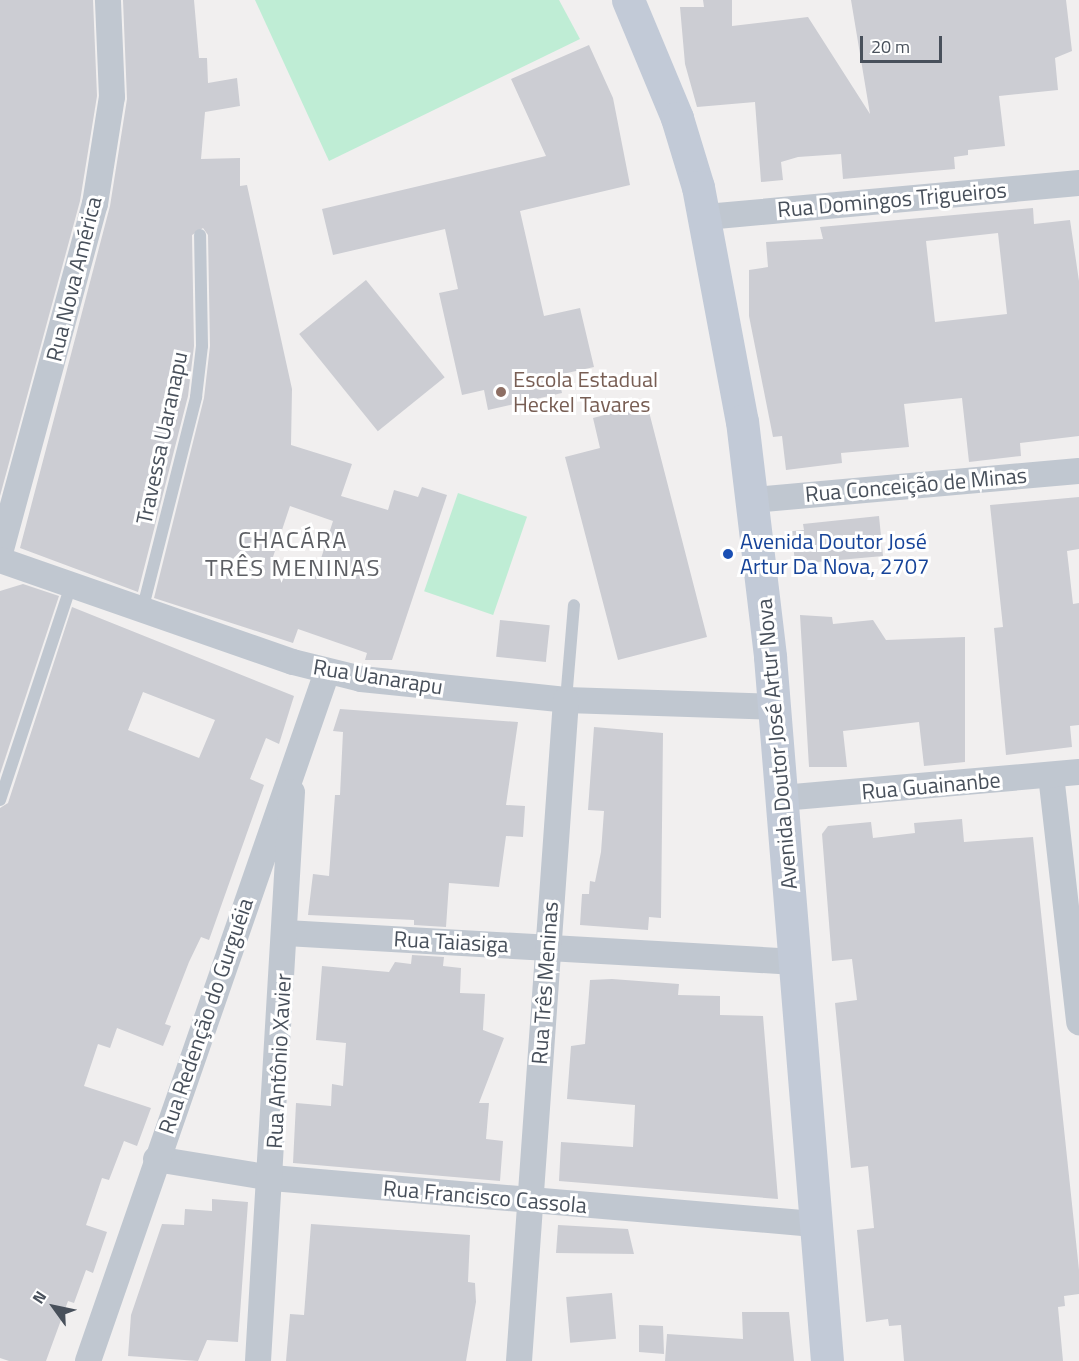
<!DOCTYPE html>
<html>
<head>
<meta charset="utf-8">
<style>
  body { margin:0 }
  #map { position:relative; width:1079px; height:1361px; overflow:hidden; background:#f1efef; font-family:"Titillium Web",sans-serif }
  div>[style] { position:absolute }
  .green>* { inset:0; background:#bfedd5; transform-origin:0 0 }
  .building>* { inset:0; background:#cccdd3; transform-origin:0 0 }
  .service>* { height:12px; margin:-6px; padding:0 6px; transform-origin:6px; border-radius:6px; background:#c0c7d0 }
  .minor>* { height:26px; margin:-13px; padding:0 13px; transform-origin:13px; border-radius:13px; background:#c0c7d0 }
  .secondary>* { height:33px; margin:-16.5px; padding:0 16.5px; transform-origin:16.5px; border-radius:16.5px; background:#c2cad7 }
  .dots>* { width:16px; height:16px; translate:-50% -50%; box-sizing:border-box; border:3px solid #fff; border-radius:50% }
  span { translate:-50% -50%; white-space:nowrap; text-align:center; line-height:1.15; -webkit-text-stroke:6px #fff; paint-order:stroke }
  .street-label { font-size:22px; color:#48505b }
  .education-label { font-size:22px; color:#785e54 }
  .left { translate:0 -50%; text-align:left }
  .transit-label { font-size:22px; color:#164399 }
  .neighbourhood-label { font-size:24px; color:#5c5e63; letter-spacing:1.5px }
  .north { position:absolute; left:24px; top:1277px; width:60px; height:60px; -webkit-text-stroke:4px #fff; paint-order:stroke; rotate:303deg; font-size:16px; font-weight:700; line-height:24px; text-align:center; color:#48505b }
  .north::after { content:''; display:block; margin:auto; width:21px; height:27px; background:#48505b; clip-path:polygon(50% 0,100% 100%,50% 72%,0 100%) }
  .scale { position:absolute; left:860px; top:36px; width:82px; height:27px; box-sizing:border-box; border:3px solid #48505b; border-top:0; padding-left:8px; font-size:18px; line-height:21px; white-space:nowrap; color:#48505b; -webkit-text-stroke:4px #fff; paint-order:stroke }
</style>
</head>
<body>
<div id="map">
  <div class="green">
    <i style="clip-path:polygon(255px 0,559px 0,580px 39px,329px 161px)"></i>
    <i style="left:458px;top:493px;width:73px;height:104px;rotate:19deg"></i>
  </div>
  <div class="building">
    <i style="clip-path:polygon(0 0,93px 0,97px 96px,80px 201px,0 496px)"></i>
    <i style="clip-path:polygon(evenodd,123px 0,194px 0,199px 58px,207px 58px,208px 83px,237px 78px,240px 106px,205px 112px,201px 159px,240px 158px,240px 186px,247px 185px,292px 389px,291px 445px,352px 464px,341px 496px,388px 510px,394px 490px,418px 497px,422px 487px,447px 495px,392px 660px,365px 660px,367px 653px,298px 629px,293px 643px,154px 598px,204px 398px,210px 346px,208px 235px,203px 228px,192px 235px,194px 346px,188px 396px,138px 592px,20px 548px,110px 206px,127px 99px,123px 0,290px 506px,333px 521px,316px 574px,272px 560px,290px 506px)"></i>
    <i style="clip-path:polygon(703px 0,732px 0,732px 26px,808px 17px,870px 114px,851px 0,1066px 0,1072px 51px,1055px 58px,1058px 90px,999px 96px,1005px 146px,968px 150px,968px 155px,954px 157px,955px 169px,843px 179px,841px 154px,798px 157px,781px 162px,783px 180px,761px 182px,755px 102px,697px 107px,685px 64px,680px 7px,704px 7px)"></i>
    <i style="clip-path:polygon(589px 45px,613px 98px,630px 185px,520px 211px,544px 316px,580px 308px,594px 367px,558px 375px,562px 393px,488px 410px,484px 390px,462px 395px,439px 293px,458px 289px,445px 229px,333px 255px,322px 209px,546px 156px,511px 79px)"></i>
    <i style="clip-path:polygon(evenodd,1033px 208px,1034px 224px,1070px 220px,1079px 281px,1079px 436px,1020px 443px,1021px 456px,969px 462px,962px 398px,904px 404px,909px 447px,841px 453px,842px 463px,786px 470px,782px 436px,773px 437px,749px 316px,749px 270px,768px 267px,766px 242px,823px 239px,820px 227px,1033px 208px,998px 233px,1007px 314px,935px 322px,926px 241px,998px 233px)"></i>
    <i style="left:366px;top:280px;width:125px;height:86px;rotate:51deg"></i>
    <i style="clip-path:polygon(647px 404px,707px 637px,618px 660px,565px 457px,600px 448px,593px 418px)"></i>
    <i style="clip-path:polygon(1079px 497px,1079px 549px,1067px 551px,1073px 604px,1079px 603px,1079px 725px,1070px 726px,1072px 747px,1006px 755px,994px 628px,1003px 627px,990px 505px)"></i>
    <i style="clip-path:polygon(879px 516px,883px 556px,795px 564px,792px 531px,804px 530px,803px 524px)"></i>
    <i style="clip-path:polygon(23px 584px,59px 596px,0 774px,0 591px)"></i>
    <i style="clip-path:polygon(evenodd,72px 607px,294px 696px,279px 744px,266px 738px,250px 779px,264px 785px,209px 940px,201px 937px,189px 962px,165px 1024px,171px 1026px,163px 1046px,117px 1028px,110px 1048px,98px 1044px,84px 1086px,151px 1108px,137px 1146px,124px 1141px,109px 1180px,102px 1178px,86px 1225px,107px 1232px,93px 1273px,86px 1270px,74px 1303px,68px 1301px,46px 1361px,9px 1361px,0 1358px,0 808px,8px 803px,72px 607px,143px 692px,215px 720px,199px 758px,128px 730px,143px 692px)"></i>
    <i style="clip-path:polygon(800px 615px,832px 617px,833px 624px,873px 620px,886px 640px,965px 637px,965px 762px,924px 766px,919px 722px,843px 731px,847px 767px,809px 767px)"></i>
    <i style="left:500px;top:620px;width:50px;height:37px;rotate:6deg"></i>
    <i style="clip-path:polygon(340px 709px,518px 722px,506px 805px,525px 806px,523px 837px,506px 836px,499px 887px,449px 883px,446px 927px,414px 925px,414px 920px,308px 915px,313px 874px,329px 876px,335px 795px,340px 795px,343px 732px,333px 731px)"></i>
    <i style="clip-path:polygon(594px 727px,663px 733px,661px 918px,649px 917px,648px 930px,580px 925px,582px 894px,589px 894px,590px 881px,595px 882px,601px 852px,604px 811px,588px 810px)"></i>
    <i style="clip-path:polygon(962px 819px,964px 842px,1033px 837px,1079px 1270px,1079px 1294px,1064px 1296px,1065px 1306px,1058px 1307px,1063px 1361px,904px 1361px,901px 1325px,889px 1326px,888px 1319px,866px 1322px,857px 1230px,874px 1228px,872px 1207px,868px 1166px,851px 1168px,835px 1003px,857px 1000px,852px 959px,832px 961px,822px 834px,828px 826px,871px 822px,873px 838px,915px 833px,914px 823px)"></i>
    <i style="clip-path:polygon(412px 955px,444px 957px,443px 966px,461px 968px,460px 993px,485px 994px,483px 1030px,504px 1038px,479px 1103px,489px 1103px,486px 1139px,503px 1141px,500px 1181px,293px 1163px,296px 1103px,331px 1106px,332px 1084px,343px 1086px,346px 1043px,316px 1040px,322px 966px,389px 972px,395px 962px,411px 964px)"></i>
    <i style="clip-path:polygon(612px 979px,679px 984px,678px 995px,720px 996px,720px 1015px,763px 1016px,778px 1199px,559px 1181px,561px 1142px,633px 1147px,635px 1105px,567px 1099px,571px 1046px,585px 1044px,590px 980px)"></i>
    <i style="clip-path:polygon(212px 1199px,248px 1202px,238px 1342px,207px 1340px,198px 1361px,128px 1356px,131px 1315px,162px 1224px,184px 1225px,185px 1209px,212px 1211px)"></i>
    <i style="clip-path:polygon(311px 1224px,470px 1235px,468px 1282px,475px 1283px,476px 1302px,466px 1361px,286px 1361px,290px 1314px,304px 1315px)"></i>
    <i style="clip-path:polygon(558px 1225px,628px 1229px,634px 1254px,556px 1253px)"></i>
    <i style="left:612px;top:1293px;width:46px;height:46px;rotate:85deg"></i>
    <i style="clip-path:polygon(742px 1312px,789px 1312px,794px 1361px,665px 1361px,667px 1334px,743px 1339px)"></i>
    <i style="clip-path:polygon(639px 1325px,663px 1326px,664px 1354px,639px 1352px)"></i>
  </div>
  <div class="service">
    <i style="left:142px;top:611px;width:221px;rotate:-75.8deg"></i>
    <i style="left:196px;top:397px;width:51px;rotate:-83.3deg"></i>
    <i style="left:202px;top:346px;width:111px;rotate:-91deg"></i>
    <i style="left:566px;top:700px;width:95px;rotate:-85.2deg"></i>
    <i style="left:0;top:800px;width:226px;rotate:-71.7deg"></i>
  </div>
  <div class="minor">
    <i style="left:706px;top:217px;width:375px;rotate:-5.2deg"></i>
    <i style="left:753px;top:500px;width:327px;rotate:-5.1deg"></i>
    <i style="left:0;top:553px;width:362px;rotate:-74.8deg"></i>
    <i style="left:95px;top:204px;width:108px;rotate:-81deg"></i>
    <i style="left:112px;top:97px;width:97px;rotate:-92.4deg"></i>
    <i style="left:0;top:560px;width:310px;rotate:19.2deg"></i>
    <i style="left:293px;top:662px;width:70px;rotate:14deg"></i>
    <i style="left:361px;top:679px;width:206px;rotate:5.8deg"></i>
    <i style="left:566px;top:700px;width:207px;rotate:1.9deg"></i>
    <i style="left:1051px;top:775px;width:249px;rotate:83.5deg"></i>
    <i style="left:782px;top:798px;width:298px;rotate:-5deg"></i>
    <i style="left:286px;top:933px;width:511px;rotate:3.25deg"></i>
    <i style="left:156px;top:1159px;width:118px;rotate:9.3deg"></i>
    <i style="left:272px;top:1178px;width:544px;rotate:4.85deg"></i>
    <i style="left:88px;top:1361px;width:729px;rotate:-70.87deg"></i>
    <i style="left:258px;top:1361px;width:570px;rotate:-86.58deg"></i>
    <i style="left:519px;top:1361px;width:663px;rotate:-85.93deg"></i>
  </div>
  <div class="secondary">
    <i style="left:628px;top:0;width:128px;rotate:67.4deg"></i>
    <i style="left:677px;top:118px;width:72px;rotate:73.1deg"></i>
    <i style="left:698px;top:187px;width:238px;rotate:79.4deg"></i>
    <i style="left:742px;top:421px;width:238px;rotate:83.2deg"></i>
    <i style="left:770px;top:657px;width:706px;rotate:85.37deg"></i>
  </div>
  <div class="dots">
    <i style="left:501px;top:392px;background:#8d6e63"></i>
    <i style="left:728px;top:554px;background:#1a4fb4"></i>
  </div>
  <div class="street-label">
    <span style="left:892px;top:200px;rotate:-5deg">Rua Domingos Trigueiros</span>
    <span style="left:74px;top:279px;rotate:-76deg">Rua Nova América</span>
    <span style="left:162px;top:438px;rotate:-78deg">Travessa Uaranapu</span>
    <span style="left:916px;top:485px;rotate:-5deg">Rua Conceição de Minas</span>
    <span style="left:378px;top:677px;rotate:9deg">Rua Uanarapu</span>
    <span style="left:777px;top:744px;rotate:-95deg">Avenida Doutor José Artur Nova</span>
    <span style="left:931px;top:786px;rotate:-5deg">Rua Guainanbe</span>
    <span style="left:451px;top:942px;rotate:3deg">Rua Taiasiga</span>
    <span style="left:545px;top:983px;rotate:-86deg">Rua Três Meninas</span>
    <span style="left:206px;top:1016px;rotate:-71deg">Rua Redenção do Gurguéia</span>
    <span style="left:279px;top:1061px;rotate:-87deg">Rua Antônio Xavier</span>
    <span style="left:485px;top:1197px;rotate:5deg">Rua Francisco Cassola</span>
  </div>
  <div class="education-label">
    <span class="left" style="left:513px;top:392px">Escola Estadual<br>Heckel Tavares</span>
  </div>
  <div class="transit-label">
    <span class="left" style="left:740px;top:554px">Avenida Doutor José<br>Artur Da Nova, 2707</span>
  </div>
  <div class="neighbourhood-label">
    <span style="left:293px;top:554px">CHACÁRA<br>TRÊS MENINAS</span>
  </div>
  <div class="north">N</div>
  <div class="scale">20 m</div>
</div>
</body>
</html>
